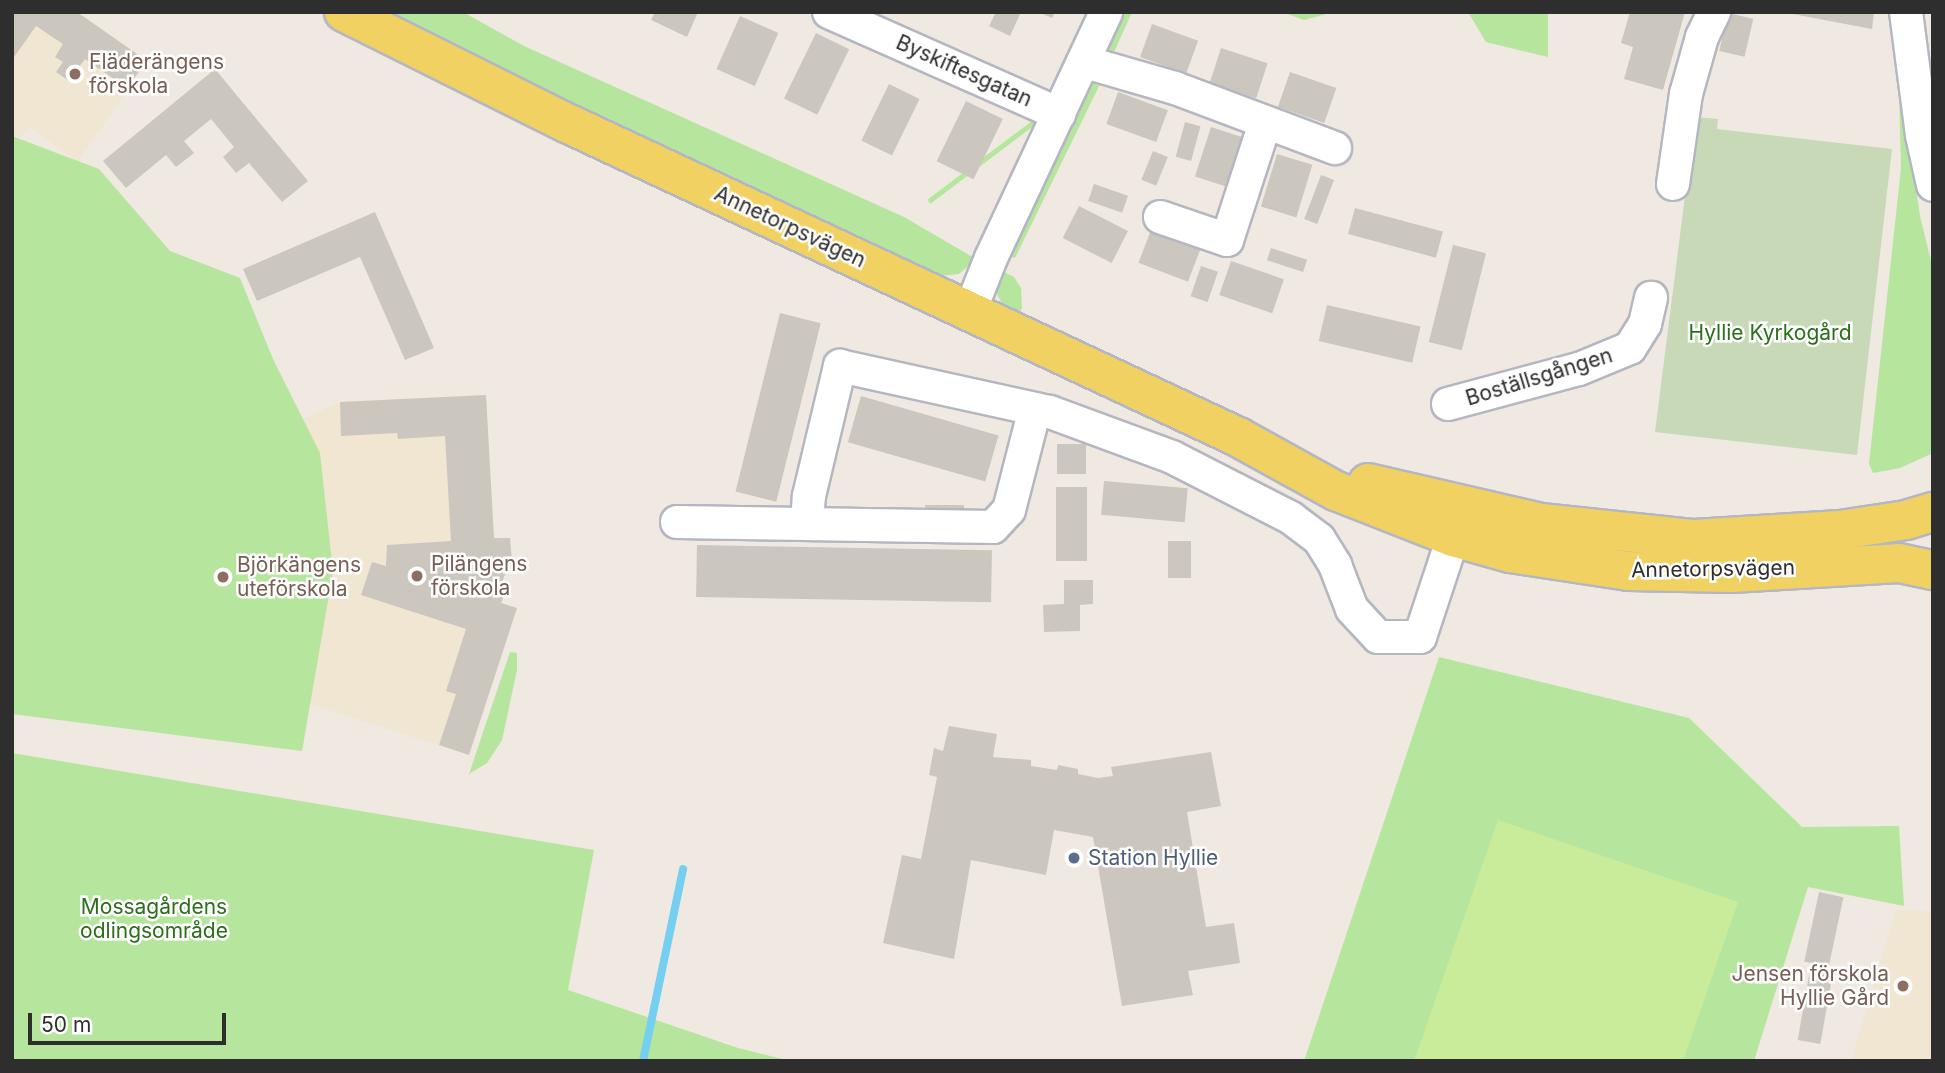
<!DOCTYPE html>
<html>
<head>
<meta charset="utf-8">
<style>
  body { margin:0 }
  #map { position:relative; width:1945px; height:1073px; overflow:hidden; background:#efe9e1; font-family:Inter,sans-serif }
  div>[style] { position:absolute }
  .education>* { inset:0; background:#f0e6d1 }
  .green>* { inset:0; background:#b6e59e; transform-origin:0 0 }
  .cemetery>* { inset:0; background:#c8d9b8 }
  .pitch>* { inset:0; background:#c9ec9a }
  .stream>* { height:8px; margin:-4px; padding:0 4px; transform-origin:4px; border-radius:4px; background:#75cff0 }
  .building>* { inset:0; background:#cbc7bf; transform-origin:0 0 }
  .roads { filter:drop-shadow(2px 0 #b4b7c1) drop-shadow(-2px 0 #b4b7c1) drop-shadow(0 2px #b4b7c1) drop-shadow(0 -2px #b4b7c1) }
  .minor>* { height:32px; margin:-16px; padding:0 16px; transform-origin:16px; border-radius:16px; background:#fff }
  .major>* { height:38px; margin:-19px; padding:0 19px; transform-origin:19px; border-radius:19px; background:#f2d163 }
  .dots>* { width:19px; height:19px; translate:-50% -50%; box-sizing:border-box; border:4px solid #fff; border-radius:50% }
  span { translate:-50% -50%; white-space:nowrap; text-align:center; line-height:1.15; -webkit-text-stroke:5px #fff; paint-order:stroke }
  .education-label { font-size:21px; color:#785e54 }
  .left { translate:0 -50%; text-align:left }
  .right { translate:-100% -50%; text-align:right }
  .street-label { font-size:21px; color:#2e2e2e }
  .park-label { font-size:21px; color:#2c6e1b }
  .service-label { font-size:21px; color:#4e5e75 }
  .frame { position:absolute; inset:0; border:14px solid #2e2e2e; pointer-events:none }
  .scale { position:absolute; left:28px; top:1013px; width:198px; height:32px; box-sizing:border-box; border:4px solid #2e2e2e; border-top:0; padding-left:9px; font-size:21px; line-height:24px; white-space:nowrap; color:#2e2e2e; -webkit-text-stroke:5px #fff; paint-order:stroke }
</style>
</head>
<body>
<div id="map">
  <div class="education">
    <i style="clip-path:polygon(12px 12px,77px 12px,147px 61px,78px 162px,30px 127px,21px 138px,12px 132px)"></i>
    <i style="clip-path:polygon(486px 395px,494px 538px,510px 538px,512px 568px,507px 568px,498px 594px,504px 596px,501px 603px,517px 608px,469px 755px,263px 689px,281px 429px,340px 402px)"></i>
    <i style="clip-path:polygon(1896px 910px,1933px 911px,1933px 1061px,1851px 1061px)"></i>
  </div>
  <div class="green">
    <i style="clip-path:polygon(385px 12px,463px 12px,524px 46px,904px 217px,976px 259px,959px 274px,939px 276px,567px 107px)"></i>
    <i style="clip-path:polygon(1086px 12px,1094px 12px,1060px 93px,1047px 95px)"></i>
    <i style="clip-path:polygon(1121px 12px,1132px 12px,1111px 59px,1104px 50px)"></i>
    <i style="clip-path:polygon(1282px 12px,1334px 12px,1304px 20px)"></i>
    <i style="clip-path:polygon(1468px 12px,1548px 12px,1548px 57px,1486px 42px)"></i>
    <i style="clip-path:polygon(1093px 77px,1102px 80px,1015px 258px,1009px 256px)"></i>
    <i style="clip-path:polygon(1899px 92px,1902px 92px,1920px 216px,1933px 269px,1933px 453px,1900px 468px,1873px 473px,1869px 464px,1901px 168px)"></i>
    <i style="left:1036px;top:118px;width:5px;height:136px;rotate:53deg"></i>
    <i style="clip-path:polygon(12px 136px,99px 169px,170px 251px,240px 278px,273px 359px,320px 453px,333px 572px,302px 751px,12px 714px)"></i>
    <i style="clip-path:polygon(1000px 270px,1014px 277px,1021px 288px,1022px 309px,1017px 313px,1001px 302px,996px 292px)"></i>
    <i style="clip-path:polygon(510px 652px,517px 653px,517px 670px,502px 740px,487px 763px,469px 774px)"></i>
    <i style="clip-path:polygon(1439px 657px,1689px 718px,1802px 827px,1899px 826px,1904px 906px,1808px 887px,1754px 1061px,1304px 1061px)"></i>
    <i style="clip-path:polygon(12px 753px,594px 850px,568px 990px,738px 1048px,791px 1061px,12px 1061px)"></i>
  </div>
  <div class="cemetery">
    <i style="clip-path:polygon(1695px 117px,1718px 119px,1717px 129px,1892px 149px,1857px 455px,1655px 432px)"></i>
  </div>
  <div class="pitch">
    <i style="clip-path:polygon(1498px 820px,1738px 902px,1683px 1061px,1414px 1061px)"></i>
  </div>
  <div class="stream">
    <i style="left:643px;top:1061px;width:196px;rotate:-78.2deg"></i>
  </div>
  <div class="building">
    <i style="clip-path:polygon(12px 12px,77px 12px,147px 61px,127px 88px,85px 59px,69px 81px,56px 72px,63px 62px,55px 57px,63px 44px,36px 26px,12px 60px)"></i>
    <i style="clip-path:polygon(655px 12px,698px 12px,687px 37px,651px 20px)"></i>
    <i style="clip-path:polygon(996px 12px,1021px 12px,1010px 36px,989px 26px)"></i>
    <i style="clip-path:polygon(1038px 12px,1055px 12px,1052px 18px)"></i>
    <i style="clip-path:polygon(1630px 12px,1685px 12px,1663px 90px,1624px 79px,1633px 47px,1621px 43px)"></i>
    <i style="clip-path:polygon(1782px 12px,1874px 12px,1872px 29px)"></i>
    <i style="left:1728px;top:13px;width:26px;height:39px;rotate:13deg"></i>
    <i style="left:740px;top:16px;width:42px;height:58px;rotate:24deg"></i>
    <i style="left:1152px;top:24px;width:49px;height:35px;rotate:20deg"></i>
    <i style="left:816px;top:33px;width:37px;height:73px;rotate:26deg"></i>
    <i style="left:1221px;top:48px;width:49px;height:37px;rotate:18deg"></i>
    <i style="clip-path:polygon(215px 69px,308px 181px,282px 202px,249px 163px,236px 173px,223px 157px,234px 147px,211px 119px,184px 141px,194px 153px,176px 167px,166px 155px,126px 188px,103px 161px)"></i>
    <i style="left:1290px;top:72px;width:49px;height:37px;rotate:19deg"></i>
    <i style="left:889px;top:84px;width:34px;height:63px;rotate:26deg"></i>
    <i style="left:1118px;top:92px;width:53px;height:34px;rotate:20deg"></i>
    <i style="left:966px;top:101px;width:41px;height:67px;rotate:26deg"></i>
    <i style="left:1185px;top:122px;width:16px;height:36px;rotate:15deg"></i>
    <i style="left:1211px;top:127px;width:36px;height:52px;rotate:18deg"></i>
    <i style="left:1153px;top:151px;width:16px;height:31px;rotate:22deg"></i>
    <i style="left:1277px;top:154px;width:37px;height:55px;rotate:17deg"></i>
    <i style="left:1321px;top:175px;width:14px;height:47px;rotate:21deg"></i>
    <i style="left:1094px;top:184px;width:36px;height:18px;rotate:19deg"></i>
    <i style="left:1079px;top:206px;width:55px;height:36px;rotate:27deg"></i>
    <i style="left:1355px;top:208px;width:91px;height:27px;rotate:15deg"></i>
    <i style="clip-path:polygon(375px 212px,434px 348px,405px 360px,360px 257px,257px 301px,243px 269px)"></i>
    <i style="left:1151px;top:230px;width:53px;height:35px;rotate:21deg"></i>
    <i style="left:1453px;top:245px;width:34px;height:100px;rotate:14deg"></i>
    <i style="left:1271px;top:248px;width:38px;height:13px;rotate:18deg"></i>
    <i style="left:1231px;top:261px;width:56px;height:36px;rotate:19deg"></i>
    <i style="left:1201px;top:266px;width:18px;height:32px;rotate:19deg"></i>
    <i style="left:1327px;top:305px;width:96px;height:37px;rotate:13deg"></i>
    <i style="left:780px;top:313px;width:42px;height:184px;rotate:14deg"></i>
    <i style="clip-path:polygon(486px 395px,494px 538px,510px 538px,512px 563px,512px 568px,507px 568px,498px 594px,504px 596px,501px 603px,517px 608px,469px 755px,439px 745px,456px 694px,446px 691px,466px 629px,361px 595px,372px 562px,386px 566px,387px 545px,451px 541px,445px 436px,398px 439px,397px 433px,341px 436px,340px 402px)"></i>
    <i style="left:861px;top:396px;width:143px;height:48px;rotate:16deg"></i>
    <i style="left:1057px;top:444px;width:29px;height:30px"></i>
    <i style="left:1104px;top:481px;width:84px;height:34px;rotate:5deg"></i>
    <i style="left:1056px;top:487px;width:31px;height:74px"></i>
    <i style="left:925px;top:505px;width:39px;height:13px"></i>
    <i style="left:1191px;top:541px;width:37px;height:23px;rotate:90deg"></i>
    <i style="left:697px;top:545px;width:295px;height:52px;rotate:1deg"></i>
    <i style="clip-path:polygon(1064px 580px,1093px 580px,1093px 604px,1080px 605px,1080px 631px,1044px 632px,1043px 605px,1064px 604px)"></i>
    <i style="clip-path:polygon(949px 726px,997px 734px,993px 757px,1031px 760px,1031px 766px,1057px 770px,1058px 765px,1078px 769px,1078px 774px,1098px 778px,1113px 776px,1111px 767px,1211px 752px,1221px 806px,1187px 812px,1206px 927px,1234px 923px,1240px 963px,1188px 971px,1193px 995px,1122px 1006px,1093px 837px,1054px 830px,1046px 875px,971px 860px,954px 959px,883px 943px,902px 855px,921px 859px,937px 777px,929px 775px,934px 748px,943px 751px)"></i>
    <i style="left:1819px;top:892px;width:25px;height:71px;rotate:12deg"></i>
    <i style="left:1810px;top:970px;width:23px;height:71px;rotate:10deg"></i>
  </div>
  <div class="roads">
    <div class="minor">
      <i style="left:829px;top:12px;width:252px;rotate:23.9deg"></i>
      <i style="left:1906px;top:12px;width:124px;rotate:82.6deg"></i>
      <i style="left:1922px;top:135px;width:51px;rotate:77.6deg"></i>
      <i style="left:1085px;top:62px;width:94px;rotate:16.1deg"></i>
      <i style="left:1175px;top:88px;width:171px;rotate:20.6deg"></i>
      <i style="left:1673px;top:184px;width:91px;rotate:-81.8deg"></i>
      <i style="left:1686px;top:94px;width:59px;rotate:-74.3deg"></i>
      <i style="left:1702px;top:37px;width:28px;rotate:-64deg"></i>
      <i style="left:1160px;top:217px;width:71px;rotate:18.9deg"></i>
      <i style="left:1227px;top:240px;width:123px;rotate:-72deg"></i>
      <i style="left:970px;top:311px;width:57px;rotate:-68.4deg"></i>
      <i style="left:991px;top:258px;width:272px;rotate:-64.9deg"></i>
      <i style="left:1448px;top:404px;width:136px;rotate:-15deg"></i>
      <i style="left:1579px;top:369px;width:55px;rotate:-22.4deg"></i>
      <i style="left:1630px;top:348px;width:28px;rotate:-58deg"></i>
      <i style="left:1645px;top:324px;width:27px;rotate:-77deg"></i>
      <i style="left:677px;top:522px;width:316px;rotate:0.9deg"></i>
      <i style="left:993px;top:527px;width:23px;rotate:-47deg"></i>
      <i style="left:1009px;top:510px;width:104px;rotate:-75.6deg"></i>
      <i style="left:807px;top:523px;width:27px;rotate:-86deg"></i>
      <i style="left:809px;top:496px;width:134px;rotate:-76.6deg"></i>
      <i style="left:840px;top:366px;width:215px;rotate:12.4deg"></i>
      <i style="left:1050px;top:412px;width:130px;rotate:20.2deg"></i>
      <i style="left:1172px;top:457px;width:134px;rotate:27.1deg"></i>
      <i style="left:1291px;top:518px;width:35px;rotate:37deg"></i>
      <i style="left:1319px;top:539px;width:31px;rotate:58deg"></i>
      <i style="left:1335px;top:565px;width:47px;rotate:68.9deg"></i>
      <i style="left:1352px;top:609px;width:38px;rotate:47deg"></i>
      <i style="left:1378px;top:637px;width:42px"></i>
      <i style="left:1420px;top:637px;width:105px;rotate:-71.7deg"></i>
      <i style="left:1453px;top:537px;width:24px;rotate:-83deg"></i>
    </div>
    <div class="major">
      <i style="left:344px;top:12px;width:251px;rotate:26.5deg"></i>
      <i style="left:569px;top:124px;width:739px;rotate:25.07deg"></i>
      <i style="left:1238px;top:437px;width:112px;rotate:28.9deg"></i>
      <i style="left:1336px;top:491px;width:126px;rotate:21.5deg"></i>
      <i style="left:1453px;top:537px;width:59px;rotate:15.7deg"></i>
      <i style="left:1510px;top:553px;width:120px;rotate:8.6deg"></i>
      <i style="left:1629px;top:571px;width:103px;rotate:1.1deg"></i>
      <i style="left:1732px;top:573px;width:167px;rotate:-3.4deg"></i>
      <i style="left:1899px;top:563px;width:35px;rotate:12deg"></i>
      <i style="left:1368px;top:483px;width:178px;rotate:13deg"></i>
      <i style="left:1541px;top:523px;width:154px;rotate:6deg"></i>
      <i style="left:1694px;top:539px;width:146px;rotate:-3.5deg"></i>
      <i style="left:1840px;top:530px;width:67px;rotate:-8.6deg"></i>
      <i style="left:1906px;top:520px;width:28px;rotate:-17deg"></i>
    </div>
  </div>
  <div class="dots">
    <i style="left:75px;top:74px;background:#8d6e63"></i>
    <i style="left:417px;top:576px;background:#8d6e63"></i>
    <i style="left:223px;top:577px;background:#8d6e63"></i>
    <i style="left:1074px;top:858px;background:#5c6f8a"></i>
    <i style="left:1903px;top:986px;background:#8d6e63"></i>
  </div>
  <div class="education-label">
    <span class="left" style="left:89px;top:74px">Fläderängens<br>förskola</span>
    <span class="left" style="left:431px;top:576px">Pilängens<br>förskola</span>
    <span class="left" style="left:237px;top:577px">Björkängens<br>uteförskola</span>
    <span class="right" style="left:1889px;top:986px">Jensen förskola<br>Hyllie Gård</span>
  </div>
  <div class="street-label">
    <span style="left:964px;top:71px;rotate:24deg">Byskiftesgatan</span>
    <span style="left:790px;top:227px;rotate:25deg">Annetorpsvägen</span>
    <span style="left:1539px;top:377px;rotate:-17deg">Boställsgången</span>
    <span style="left:1713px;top:569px;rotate:-1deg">Annetorpsvägen</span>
  </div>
  <div class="park-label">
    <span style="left:1770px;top:333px">Hyllie Kyrkogård</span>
    <span style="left:154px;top:919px">Mossagårdens<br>odlingsområde</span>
  </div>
  <div class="service-label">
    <span class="left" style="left:1088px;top:858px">Station Hyllie</span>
  </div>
  <div class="frame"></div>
  <div class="scale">50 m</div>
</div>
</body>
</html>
